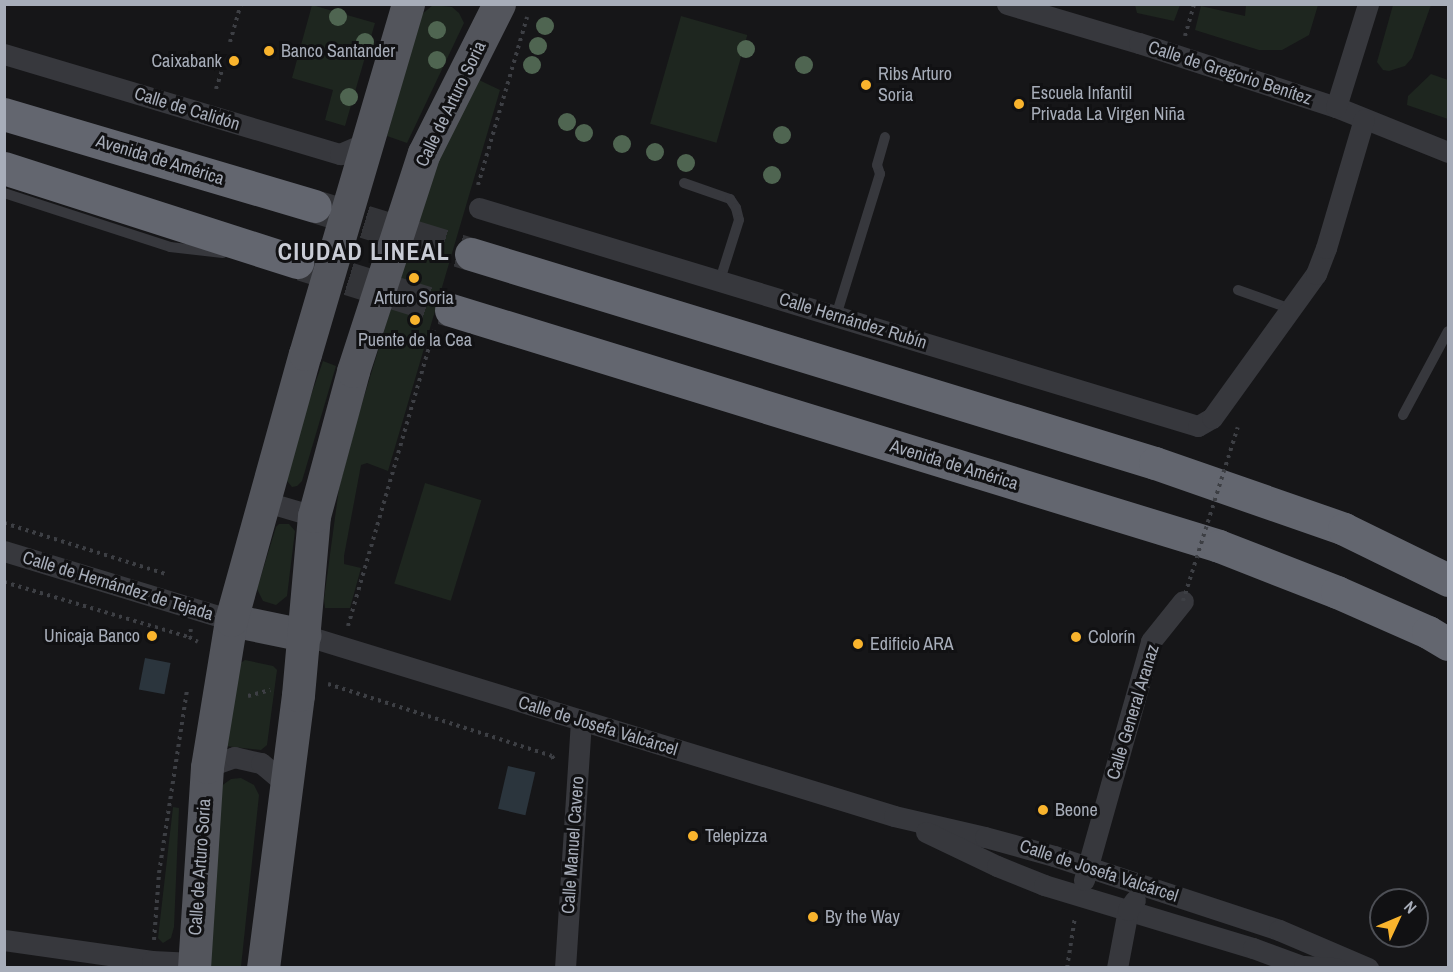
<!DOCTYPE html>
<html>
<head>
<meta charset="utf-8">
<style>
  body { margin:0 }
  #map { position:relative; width:1453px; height:972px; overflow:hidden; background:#161618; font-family:"Archivo Narrow",sans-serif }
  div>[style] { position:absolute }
  .green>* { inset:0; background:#1e261f; transform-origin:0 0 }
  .water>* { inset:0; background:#2b353d; transform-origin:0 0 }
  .motorway-tunnel>* { height:33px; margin-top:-16.5px; transform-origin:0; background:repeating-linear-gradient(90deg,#333438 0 33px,transparent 0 49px) }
  .path>* { height:4px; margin-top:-2px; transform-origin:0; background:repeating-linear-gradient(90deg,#3d3f44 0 3px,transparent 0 7.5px) }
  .service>* { height:10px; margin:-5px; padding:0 5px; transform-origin:5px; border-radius:5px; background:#37383d }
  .minor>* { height:21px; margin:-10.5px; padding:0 10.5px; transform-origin:10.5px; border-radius:10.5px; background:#37383d }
  .primary>* { height:33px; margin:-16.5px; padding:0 16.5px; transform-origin:16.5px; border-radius:16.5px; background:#53555c }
  .motorway>* { height:33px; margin:-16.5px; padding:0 16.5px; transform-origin:16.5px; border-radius:16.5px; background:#63666f }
  .path-bridge>* { height:4px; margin-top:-2px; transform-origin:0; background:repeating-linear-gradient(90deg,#3d3f44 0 3px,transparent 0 7.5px) }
  .trees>* { width:18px; height:18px; margin:-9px; border-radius:50%; background:#4f6551 }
  .dots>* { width:16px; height:16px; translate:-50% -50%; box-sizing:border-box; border:3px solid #111113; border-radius:50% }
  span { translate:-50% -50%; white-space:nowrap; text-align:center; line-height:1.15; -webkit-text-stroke:6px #111113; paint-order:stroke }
  .poi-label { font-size:18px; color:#a7adb9 }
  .left { translate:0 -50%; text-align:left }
  .right { translate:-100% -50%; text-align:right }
  .street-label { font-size:18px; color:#a7adb9 }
  .district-label { font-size:24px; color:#c9ccd5; font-weight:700; letter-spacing:1.5px }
  .frame { position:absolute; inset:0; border:6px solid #a7adb9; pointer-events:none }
  .north { position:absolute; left:1369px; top:888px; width:60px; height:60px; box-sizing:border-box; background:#111113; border:2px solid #4d4f55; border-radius:50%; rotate:46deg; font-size:16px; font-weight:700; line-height:24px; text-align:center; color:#a7adb9 }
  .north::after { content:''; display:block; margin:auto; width:21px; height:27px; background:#f9b42d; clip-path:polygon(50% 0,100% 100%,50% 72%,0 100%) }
</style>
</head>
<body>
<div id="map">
  <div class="green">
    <i style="clip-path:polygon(312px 5px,375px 23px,345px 126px,325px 120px,333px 90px,292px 78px)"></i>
    <i style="clip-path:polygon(433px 5px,452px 7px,459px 13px,464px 23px,407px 143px,387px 136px,421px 15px)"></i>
    <i style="clip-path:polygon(1135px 5px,1135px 4px,1180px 5px,1174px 21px,1137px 13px)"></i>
    <i style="clip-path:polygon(1246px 5px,1246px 4px,1318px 5px,1309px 35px,1282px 50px,1259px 50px,1195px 30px,1201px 6px,1245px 16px)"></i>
    <i style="clip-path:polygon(1393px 5px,1431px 5px,1412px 58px,1405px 66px,1389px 71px,1383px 70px,1377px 62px)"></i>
    <i style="left:681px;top:16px;width:69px;height:112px;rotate:16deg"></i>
    <i style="clip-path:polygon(1431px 74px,1448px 80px,1448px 119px,1407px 105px,1408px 96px)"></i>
    <i style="clip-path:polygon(479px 80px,500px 90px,388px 471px,367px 463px,361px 465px,344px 556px,344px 564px,361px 568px,350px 608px,325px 608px,324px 599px,339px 488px,357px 420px,431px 176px)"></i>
    <i style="clip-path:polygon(323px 361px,336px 366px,302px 481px,297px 486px,292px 487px,287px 481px,297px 435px)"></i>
    <i style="left:425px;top:483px;width:59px;height:105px;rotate:17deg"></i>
    <i style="clip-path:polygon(279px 524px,289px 524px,295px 531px,287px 596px,276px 605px,263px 601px,257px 589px,276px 527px)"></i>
    <i style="clip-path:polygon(245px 660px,273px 666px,277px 670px,267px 745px,261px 750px,225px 746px,239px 664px)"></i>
    <i style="clip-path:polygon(241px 778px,254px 785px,259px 795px,241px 967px,211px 968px,209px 906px,220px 787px,231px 779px)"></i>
    <i style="clip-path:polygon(173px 807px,179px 808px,174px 927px,171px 938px,163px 943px,158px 938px)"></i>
  </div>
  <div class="water">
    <i style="left:145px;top:658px;width:26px;height:32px;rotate:11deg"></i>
    <i style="left:508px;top:766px;width:28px;height:44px;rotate:13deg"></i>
  </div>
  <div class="motorway-tunnel">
    <i style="left:318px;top:207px;width:160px;rotate:17.1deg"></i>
    <i style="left:302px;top:264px;width:156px;rotate:17.2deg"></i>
  </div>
  <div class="path">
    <i style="left:1185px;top:36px;width:33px;rotate:-74deg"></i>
    <i style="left:230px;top:42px;width:40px;rotate:-74deg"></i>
    <i style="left:216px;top:89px;width:20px;rotate:-72deg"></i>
    <i style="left:478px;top:185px;width:175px;rotate:-73.7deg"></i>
    <i style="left:4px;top:523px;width:170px;rotate:17.5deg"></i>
    <i style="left:4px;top:582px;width:193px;rotate:16.6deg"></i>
    <i style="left:348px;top:626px;width:308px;rotate:-73.8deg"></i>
    <i style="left:191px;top:629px;width:8px;rotate:104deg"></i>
    <i style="left:189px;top:637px;width:10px;rotate:29deg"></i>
    <i style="left:328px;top:684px;width:235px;rotate:17.8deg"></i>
    <i style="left:552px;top:756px;width:7px;rotate:63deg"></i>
    <i style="left:248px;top:696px;width:23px;rotate:-15deg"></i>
    <i style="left:154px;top:940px;width:67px;rotate:-85.7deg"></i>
    <i style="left:159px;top:873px;width:184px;rotate:-81.3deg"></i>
    <i style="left:1067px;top:968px;width:52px;rotate:-81.1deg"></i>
  </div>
  <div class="service">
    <i style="left:684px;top:183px;width:49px;rotate:19.2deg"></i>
    <i style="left:730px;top:199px;width:11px;rotate:56deg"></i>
    <i style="left:736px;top:208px;width:12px;rotate:76deg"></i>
    <i style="left:739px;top:220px;width:63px;rotate:107.6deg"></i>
    <i style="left:4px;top:193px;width:175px;rotate:18deg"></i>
    <i style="left:170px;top:247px;width:53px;rotate:6.5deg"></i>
    <i style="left:1238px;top:290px;width:56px;rotate:19.7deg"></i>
    <i style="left:836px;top:316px;width:149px;rotate:-72.8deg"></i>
    <i style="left:880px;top:174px;width:9px;rotate:-108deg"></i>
    <i style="left:877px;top:165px;width:29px;rotate:-74deg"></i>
    <i style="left:1403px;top:415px;width:95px;rotate:-61.8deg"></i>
  </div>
  <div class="minor">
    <i style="left:1007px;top:4px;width:138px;rotate:16.5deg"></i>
    <i style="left:1139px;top:43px;width:207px;rotate:18deg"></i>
    <i style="left:1336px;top:107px;width:121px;rotate:21.9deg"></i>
    <i style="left:4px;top:54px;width:351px;rotate:16.6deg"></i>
    <i style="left:340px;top:154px;width:30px;rotate:-23deg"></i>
    <i style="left:1336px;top:107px;width:108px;rotate:-72.7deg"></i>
    <i style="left:479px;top:208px;width:751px;rotate:16.87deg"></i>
    <i style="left:1198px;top:426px;width:16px;rotate:-30deg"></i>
    <i style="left:1212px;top:418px;width:178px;rotate:-54.2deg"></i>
    <i style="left:1316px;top:274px;width:28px;rotate:-69deg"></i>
    <i style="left:1326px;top:248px;width:134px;rotate:-73.6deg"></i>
    <i style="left:263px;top:501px;width:53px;rotate:16.4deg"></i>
    <i style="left:4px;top:551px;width:237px;rotate:16.9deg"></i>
    <i style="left:304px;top:635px;width:617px;rotate:17.05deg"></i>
    <i style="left:894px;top:816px;width:93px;rotate:13deg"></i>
    <i style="left:985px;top:837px;width:72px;rotate:15.4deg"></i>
    <i style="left:1054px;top:856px;width:237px;rotate:18.2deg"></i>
    <i style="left:1279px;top:930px;width:97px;rotate:23.1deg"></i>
    <i style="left:207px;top:767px;width:29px;rotate:-20deg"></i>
    <i style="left:234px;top:757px;width:28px;rotate:13deg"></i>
    <i style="left:261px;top:763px;width:31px;rotate:40deg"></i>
    <i style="left:926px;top:832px;width:79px;rotate:25.6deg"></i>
    <i style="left:997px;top:866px;width:51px;rotate:22deg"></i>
    <i style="left:1044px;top:885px;width:218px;rotate:16.8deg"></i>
    <i style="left:1253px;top:948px;width:58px;rotate:20.3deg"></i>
    <i style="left:1084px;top:880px;width:248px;rotate:-74.3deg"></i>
    <i style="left:1151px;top:641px;width:51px;rotate:-51.3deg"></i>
    <i style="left:4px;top:940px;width:149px;rotate:8.1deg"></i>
    <i style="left:152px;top:961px;width:41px;rotate:2.8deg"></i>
    <i style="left:1304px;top:966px;width:32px;rotate:4deg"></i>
    <i style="left:565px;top:968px;width:247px;rotate:-86.3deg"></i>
    <i style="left:1117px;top:968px;width:59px;rotate:-79.3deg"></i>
    <i style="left:1128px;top:910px;width:12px;rotate:-55deg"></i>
  </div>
  <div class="primary">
    <i style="left:231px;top:620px;width:75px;rotate:11.6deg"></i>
    <i style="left:194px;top:968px;width:201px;rotate:-86.3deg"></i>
    <i style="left:207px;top:767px;width:149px;rotate:-80.7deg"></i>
    <i style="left:231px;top:620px;width:276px;rotate:-74.5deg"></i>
    <i style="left:305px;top:354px;width:365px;rotate:-73.6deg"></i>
    <i style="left:263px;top:968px;width:275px;rotate:-82.7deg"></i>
    <i style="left:298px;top:695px;width:180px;rotate:-84.9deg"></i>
    <i style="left:314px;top:516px;width:150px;rotate:-74.9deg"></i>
    <i style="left:353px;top:371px;width:229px;rotate:-72deg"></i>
    <i style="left:424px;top:153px;width:167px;rotate:-63.3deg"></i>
  </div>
  <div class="motorway">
    <i style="left:4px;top:114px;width:324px;rotate:16.5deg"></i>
    <i style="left:4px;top:168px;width:308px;rotate:17.8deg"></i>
    <i style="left:471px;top:254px;width:715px;rotate:16.99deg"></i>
    <i style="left:1155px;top:463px;width:200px;rotate:19.2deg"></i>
    <i style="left:1344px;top:529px;width:116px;rotate:26.1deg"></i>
    <i style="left:451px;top:310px;width:803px;rotate:17.08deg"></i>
    <i style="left:1219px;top:546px;width:127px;rotate:21.3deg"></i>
    <i style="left:1337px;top:592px;width:99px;rotate:23.7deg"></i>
    <i style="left:1428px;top:632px;width:23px;rotate:31deg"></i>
  </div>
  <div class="path-bridge">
    <i style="left:1183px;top:601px;width:182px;rotate:-72.5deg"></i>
  </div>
  <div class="trees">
    <i style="left:338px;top:17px"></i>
    <i style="left:545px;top:26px"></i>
    <i style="left:437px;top:30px"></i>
    <i style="left:365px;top:42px"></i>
    <i style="left:538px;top:46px"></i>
    <i style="left:746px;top:49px"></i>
    <i style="left:437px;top:60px"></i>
    <i style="left:532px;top:65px"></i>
    <i style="left:804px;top:65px"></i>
    <i style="left:349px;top:97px"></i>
    <i style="left:567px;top:122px"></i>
    <i style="left:584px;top:133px"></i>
    <i style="left:782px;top:135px"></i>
    <i style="left:622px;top:144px"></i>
    <i style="left:655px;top:152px"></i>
    <i style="left:686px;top:163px"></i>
    <i style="left:772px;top:175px"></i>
  </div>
  <div class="dots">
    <i style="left:269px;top:51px;background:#f9b42d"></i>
    <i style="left:234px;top:61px;background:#f9b42d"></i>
    <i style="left:866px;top:85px;background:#f9b42d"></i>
    <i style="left:1019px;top:104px;background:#f9b42d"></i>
    <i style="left:414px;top:278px;background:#f9b42d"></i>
    <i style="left:415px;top:320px;background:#f9b42d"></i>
    <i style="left:152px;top:636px;background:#f9b42d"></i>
    <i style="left:1076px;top:637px;background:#f9b42d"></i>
    <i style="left:858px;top:644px;background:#f9b42d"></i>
    <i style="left:1043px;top:810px;background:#f9b42d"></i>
    <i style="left:693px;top:836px;background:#f9b42d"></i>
    <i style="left:813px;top:917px;background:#f9b42d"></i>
  </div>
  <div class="poi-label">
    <span class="left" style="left:281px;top:51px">Banco Santander</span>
    <span class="right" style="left:222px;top:61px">Caixabank</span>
    <span class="left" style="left:878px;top:85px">Ribs Arturo<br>Soria</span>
    <span class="left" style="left:1031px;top:104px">Escuela Infantil<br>Privada La Virgen Niña</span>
    <span style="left:414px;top:298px">Arturo Soria</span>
    <span style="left:415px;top:340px">Puente de la Cea</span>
    <span class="right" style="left:140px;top:636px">Unicaja Banco</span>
    <span class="left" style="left:1088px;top:637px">Colorín</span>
    <span class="left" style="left:870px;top:644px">Edificio ARA</span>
    <span class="left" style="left:1055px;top:810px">Beone</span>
    <span class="left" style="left:705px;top:836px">Telepizza</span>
    <span class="left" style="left:825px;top:917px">By the Way</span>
  </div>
  <div class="street-label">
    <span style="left:1230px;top:73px;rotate:18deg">Calle de Gregorio Benítez</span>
    <span style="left:451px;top:104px;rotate:-64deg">Calle de Arturo Soria</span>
    <span style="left:187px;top:109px;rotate:17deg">Calle de Calidón</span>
    <span style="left:160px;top:160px;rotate:17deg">Avenida de América</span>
    <span style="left:853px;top:321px;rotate:17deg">Calle Hernández Rubín</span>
    <span style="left:954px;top:465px;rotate:17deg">Avenida de América</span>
    <span style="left:118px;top:586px;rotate:17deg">Calle de Hernández de Tejada</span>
    <span style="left:1133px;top:712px;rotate:-73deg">Calle General Aranaz</span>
    <span style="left:598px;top:726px;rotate:17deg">Calle de Josefa Valcárcel</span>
    <span style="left:573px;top:845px;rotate:-86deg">Calle Manuel Cavero</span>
    <span style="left:200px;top:867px;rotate:-86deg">Calle de Arturo Soria</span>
    <span style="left:1099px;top:871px;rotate:18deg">Calle de Josefa Valcárcel</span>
  </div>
  <div class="district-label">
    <span style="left:364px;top:252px">CIUDAD LINEAL</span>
  </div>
  <div class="frame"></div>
  <div class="north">N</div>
</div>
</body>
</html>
